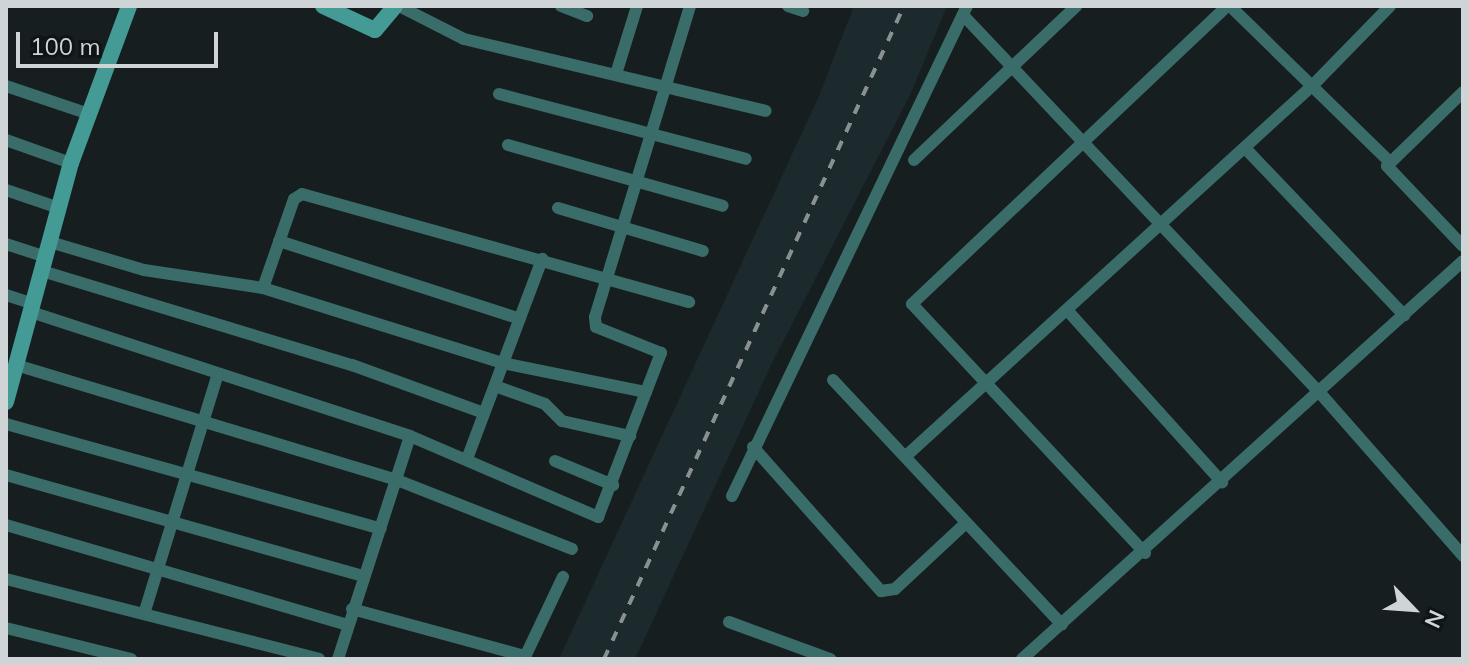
<!DOCTYPE html>
<html>
<head>
<meta charset="utf-8">
<style>
  body { margin:0 }
  #map { position:relative; width:1469px; height:665px; overflow:hidden; background:#161e20; font-family:Mulish,sans-serif }
  div>[style] { position:absolute }
  .built>* { inset:0; background:#1c2a2e }
  .street>* { height:12px; margin:-6px; padding:0 6px; transform-origin:6px; border-radius:6px; background:#3a6c69 }
  .secondary>* { height:16px; margin:-8px; padding:0 8px; transform-origin:8px; border-radius:8px; background:#449a95 }
  .rail>* { height:4px; margin-top:-2px; transform-origin:0; background:repeating-linear-gradient(90deg,#8a9092 0 10px,transparent 0 20px) }
  span { translate:-50% -50%; white-space:nowrap; text-align:center; line-height:1.15; -webkit-text-stroke:8px #0e1517; paint-order:stroke }
  .frame { position:absolute; inset:0; border:8px solid #cfd4d6; pointer-events:none }
  .north { position:absolute; left:1373px; top:569px; width:80px; height:80px; -webkit-text-stroke:6px #0e1517; paint-order:stroke; rotate:115deg; font-size:22px; font-weight:700; line-height:32px; text-align:center; color:#cfd4d6 }
  .north::after { content:''; display:block; margin:auto; width:28px; height:36px; background:#cfd4d6; clip-path:polygon(50% 0,100% 100%,50% 72%,0 100%) }
  .scale { position:absolute; left:16px; top:32px; width:202px; height:36px; box-sizing:border-box; border:4px solid #cfd4d6; border-top:0; padding-left:10px; font-size:24px; line-height:28px; white-space:nowrap; color:#cfd4d6; -webkit-text-stroke:6px #0e1517; paint-order:stroke }
</style>
</head>
<body>
<div id="map">
  <div class="built">
    <i style="clip-path:polygon(854px 6px,947px 6px,911px 93px,772px 363px,635px 659px,559px 659px,819px 96px)"></i>
  </div>
  <div class="street">
    <i style="left:399px;top:6px;width:73px;rotate:26.9deg"></i>
    <i style="left:464px;top:39px;width:310px;rotate:13.4deg"></i>
    <i style="left:561px;top:6px;width:28px;rotate:21deg"></i>
    <i style="left:788px;top:6px;width:16px;rotate:18deg"></i>
    <i style="left:1230px;top:6px;width:221px;rotate:44.3deg"></i>
    <i style="left:963px;top:15px;width:520px;rotate:46.64deg"></i>
    <i style="left:1320px;top:393px;width:217px;rotate:48.7deg"></i>
    <i style="left:616px;top:74px;width:71px;rotate:-72.8deg"></i>
    <i style="left:6px;top:86px;width:88px;rotate:18.6deg"></i>
    <i style="left:1463px;top:92px;width:106px;rotate:135.8deg"></i>
    <i style="left:1387px;top:166px;width:110px;rotate:46.5deg"></i>
    <i style="left:499px;top:94px;width:255px;rotate:14.7deg"></i>
    <i style="left:6px;top:140px;width:69px;rotate:19.5deg"></i>
    <i style="left:508px;top:145px;width:223px;rotate:15.8deg"></i>
    <i style="left:1245px;top:148px;width:231px;rotate:46.4deg"></i>
    <i style="left:914px;top:160px;width:224px;rotate:-43.5deg"></i>
    <i style="left:6px;top:190px;width:56px;rotate:18.8deg"></i>
    <i style="left:558px;top:208px;width:151px;rotate:16.5deg"></i>
    <i style="left:279px;top:241px;width:253px;rotate:17.9deg"></i>
    <i style="left:50px;top:242px;width:98px;rotate:16.6deg"></i>
    <i style="left:144px;top:270px;width:120px;rotate:8.6deg"></i>
    <i style="left:263px;top:288px;width:251px;rotate:17.4deg"></i>
    <i style="left:503px;top:363px;width:146px;rotate:11.5deg"></i>
    <i style="left:6px;top:244px;width:42px;rotate:18deg"></i>
    <i style="left:42px;top:271px;width:324px;rotate:16.9deg"></i>
    <i style="left:352px;top:365px;width:140px;rotate:20deg"></i>
    <i style="left:263px;top:288px;width:94px;rotate:-70.8deg"></i>
    <i style="left:294px;top:199px;width:9px;rotate:-32deg"></i>
    <i style="left:302px;top:194px;width:402px;rotate:15.6deg"></i>
    <i style="left:6px;top:295px;width:28px;rotate:18deg"></i>
    <i style="left:1067px;top:310px;width:232px;rotate:48deg"></i>
    <i style="left:31px;top:312px;width:399px;rotate:18.1deg"></i>
    <i style="left:410px;top:436px;width:205px;rotate:23.3deg"></i>
    <i style="left:598px;top:517px;width:176px;rotate:-69deg"></i>
    <i style="left:661px;top:353px;width:70px;rotate:-158.2deg"></i>
    <i style="left:596px;top:327px;width:10px;rotate:-96deg"></i>
    <i style="left:595px;top:317px;width:325px;rotate:-73deg"></i>
    <i style="left:16px;top:365px;width:398px;rotate:16.8deg"></i>
    <i style="left:397px;top:480px;width:188px;rotate:21.5deg"></i>
    <i style="left:833px;top:380px;width:335px;rotate:46.9deg"></i>
    <i style="left:495px;top:386px;width:53px;rotate:19.8deg"></i>
    <i style="left:545px;top:404px;width:24px;rotate:45deg"></i>
    <i style="left:562px;top:421px;width:70px;rotate:12.4deg"></i>
    <i style="left:6px;top:424px;width:389px;rotate:15.6deg"></i>
    <i style="left:753px;top:447px;width:193px;rotate:48.4deg"></i>
    <i style="left:881px;top:591px;width:14px;rotate:-8deg"></i>
    <i style="left:895px;top:589px;width:97px;rotate:-42.9deg"></i>
    <i style="left:906px;top:456px;width:551px;rotate:-42.35deg"></i>
    <i style="left:1313px;top:85px;width:110px;rotate:-45.7deg"></i>
    <i style="left:467px;top:459px;width:214px;rotate:-69.4deg"></i>
    <i style="left:555px;top:461px;width:63px;rotate:22.5deg"></i>
    <i style="left:6px;top:475px;width:371px;rotate:15.8deg"></i>
    <i style="left:732px;top:496px;width:543px;rotate:-64.38deg"></i>
    <i style="left:6px;top:525px;width:355px;rotate:16.3deg"></i>
    <i style="left:1145px;top:553px;width:341px;rotate:-133.1deg"></i>
    <i style="left:912px;top:304px;width:434px;rotate:-43.4deg"></i>
    <i style="left:6px;top:579px;width:323px;rotate:14.3deg"></i>
    <i style="left:352px;top:609px;width:179px;rotate:15.2deg"></i>
    <i style="left:144px;top:614px;width:249px;rotate:-72.9deg"></i>
    <i style="left:729px;top:622px;width:108px;rotate:20.1deg"></i>
    <i style="left:6px;top:628px;width:129px;rotate:13.9deg"></i>
    <i style="left:338px;top:659px;width:234px;rotate:-72.1deg"></i>
    <i style="left:524px;top:659px;width:91px;rotate:-64.6deg"></i>
    <i style="left:1022px;top:659px;width:594px;rotate:-42.07deg"></i>
  </div>
  <div class="secondary">
    <i style="left:323px;top:6px;width:57px;rotate:24.8deg"></i>
    <i style="left:375px;top:30px;width:31px;rotate:-50deg"></i>
    <i style="left:6px;top:402px;width:248px;rotate:-74.8deg"></i>
    <i style="left:71px;top:163px;width:167px;rotate:-69.7deg"></i>
  </div>
  <div class="rail">
    <i style="left:604px;top:659px;width:719px;rotate:-65.33deg"></i>
  </div>
  <div class="frame"></div>
  <div class="north">N</div>
  <div class="scale">100 m</div>
</div>
</body>
</html>
